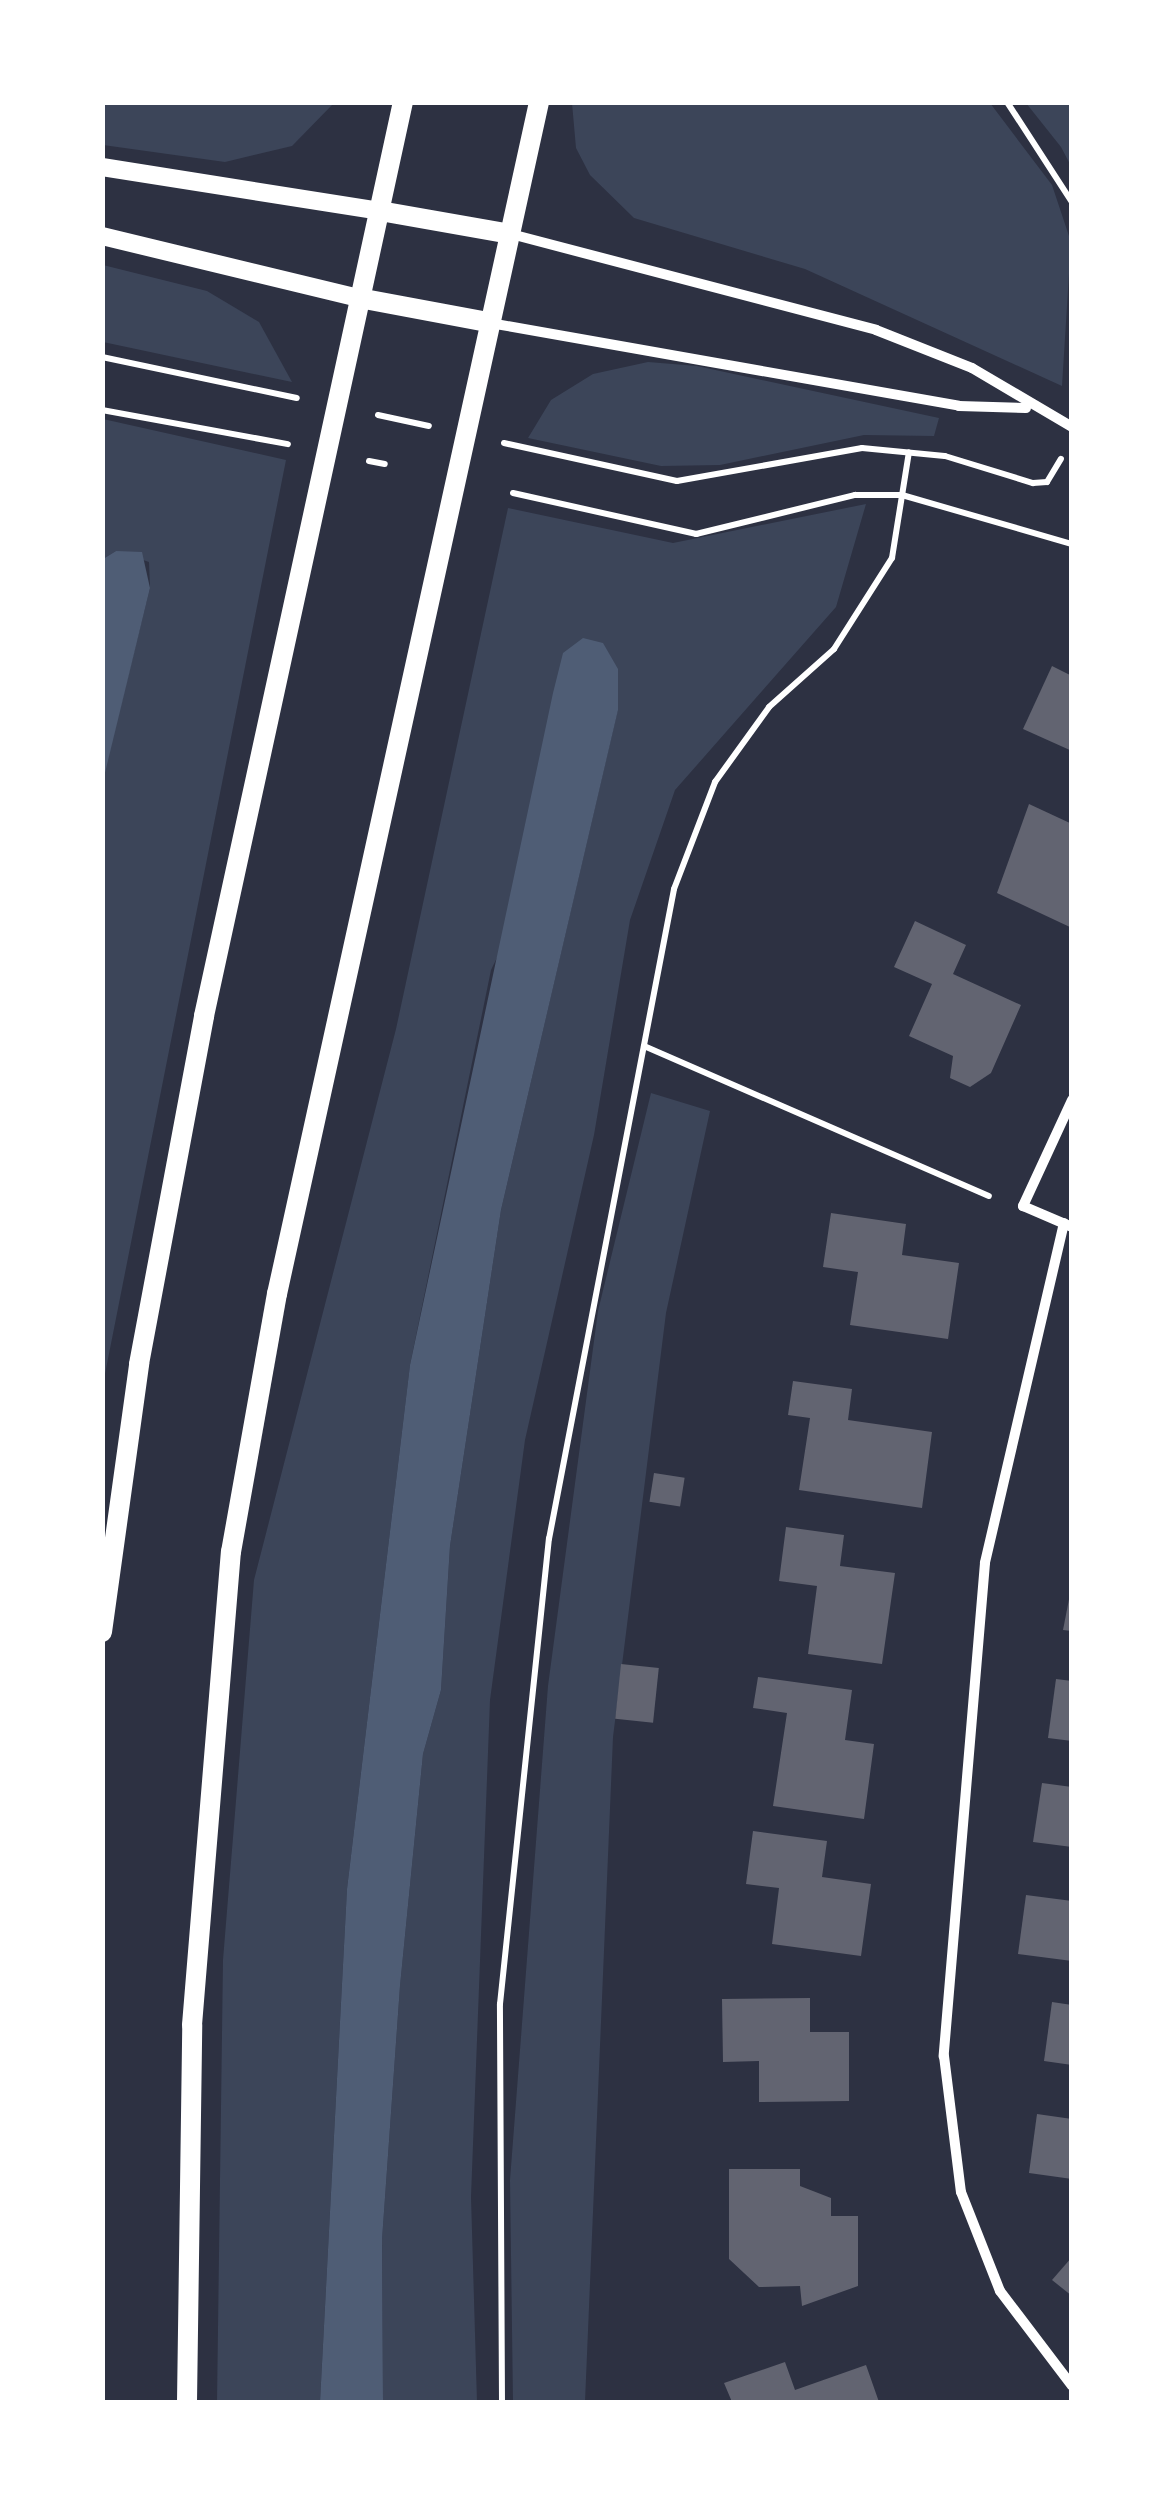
<!DOCTYPE html>
<html>
<head>
<meta charset="utf-8">
<style>
  body { margin:0 }
  #map { position:relative; width:1174px; height:2505px; overflow:hidden; background:#2d3142; font-family:Overpass,sans-serif }
  div>[style] { position:absolute }
  .green>* { inset:0; background:#3c4559 }
  .water>* { inset:0; background:#4f5d75 }
  .building>* { inset:0; background:#626471; transform-origin:0 0 }
  .path>* { height:6px; margin:-3px; padding:0 3px; transform-origin:3px; border-radius:3px; background:#fff }
  .minor>* { height:10px; margin:-5px; padding:0 5px; transform-origin:5px; border-radius:5px; background:#fff }
  .tertiary>* { height:18px; margin:-9px; padding:0 9px; transform-origin:9px; border-radius:9px; background:#fff }
  .secondary>* { height:20px; margin:-10px; padding:0 10px; transform-origin:10px; border-radius:10px; background:#fff }
  span { translate:-50% -50%; white-space:nowrap; text-align:center; line-height:1.15; -webkit-text-stroke:10px #fff; paint-order:stroke }
  .frame { position:absolute; inset:0; border:105px solid #fff; pointer-events:none }
</style>
</head>
<body>
<div id="map">
  <div class="green">
    <i style="clip-path:polygon(102px 103px,103px 102px,334px 103px,292px 146px,225px 162px,103px 145px)"></i>
    <i style="clip-path:polygon(572px 103px,990px 103px,1052px 185px,1071px 242px,1062px 386px,805px 269px,634px 218px,590px 175px,576px 148px)"></i>
    <i style="clip-path:polygon(1026px 103px,1071px 103px,1071px 166px,1061px 147px)"></i>
    <i style="clip-path:polygon(103px 265px,207px 291px,259px 322px,292px 382px,103px 342px)"></i>
    <i style="clip-path:polygon(648px 362px,697px 366px,939px 418px,934px 436px,864px 435px,720px 465px,661px 466px,528px 438px,551px 400px,593px 374px)"></i>
    <i style="clip-path:polygon(103px 419px,286px 460px,103px 1384px,102px 781px,150px 588px,149px 562px,116px 551px,103px 559px)"></i>
    <i style="clip-path:polygon(866px 504px,836px 607px,675px 790px,630px 920px,594px 1135px,525px 1440px,490px 1700px,471px 2197px,477px 2402px,383px 2402px,382px 2240px,400px 1986px,423px 1754px,441px 1690px,450px 1546px,501px 1210px,618px 709px,491px 970px,410px 1365px,347px 1889px,320px 2402px,217px 2402px,223px 1960px,254px 1580px,396px 1029px,508px 508px,673px 543px)"></i>
    <i style="clip-path:polygon(651px 1093px,710px 1111px,666px 1313px,613px 1737px,585px 2402px,513px 2402px,510px 2180px,548px 1686px,598px 1311px)"></i>
  </div>
  <div class="water">
    <i style="clip-path:polygon(116px 551px,142px 552px,150px 588px,103px 781px,103px 559px)"></i>
    <i style="clip-path:polygon(583px 638px,603px 643px,618px 669px,618px 710px,501px 1210px,450px 1546px,441px 1690px,423px 1754px,400px 1986px,382px 2240px,383px 2402px,320px 2402px,347px 1889px,410px 1365px,553px 693px,563px 653px)"></i>
  </div>
  <div class="building">
    <i style="clip-path:polygon(1052px 666px,1072px 676px,1072px 751px,1023px 729px)"></i>
    <i style="clip-path:polygon(1029px 804px,1072px 824px,1072px 928px,997px 893px)"></i>
    <i style="clip-path:polygon(915px 921px,966px 945px,953px 974px,1021px 1005px,991px 1073px,970px 1087px,950px 1078px,953px 1056px,909px 1036px,932px 984px,894px 967px)"></i>
    <i style="clip-path:polygon(831px 1213px,906px 1224px,902px 1255px,959px 1263px,948px 1339px,850px 1325px,858px 1272px,823px 1267px)"></i>
    <i style="clip-path:polygon(793px 1381px,852px 1389px,848px 1420px,932px 1432px,922px 1508px,799px 1490px,810px 1418px,788px 1415px)"></i>
    <i style="left:654px;top:1473px;width:31px;height:29px;rotate:9deg"></i>
    <i style="clip-path:polygon(786px 1527px,844px 1535px,840px 1566px,895px 1573px,882px 1664px,808px 1654px,817px 1586px,779px 1581px)"></i>
    <i style="clip-path:polygon(1072px 1584px,1072px 1631px,1063px 1630px)"></i>
    <i style="left:621px;top:1664px;width:38px;height:55px;rotate:6deg"></i>
    <i style="clip-path:polygon(758px 1677px,852px 1690px,845px 1740px,874px 1744px,864px 1819px,773px 1806px,787px 1713px,753px 1708px)"></i>
    <i style="clip-path:polygon(1056px 1679px,1072px 1681px,1072px 1741px,1048px 1738px)"></i>
    <i style="clip-path:polygon(1042px 1783px,1072px 1787px,1072px 1847px,1033px 1842px)"></i>
    <i style="clip-path:polygon(753px 1831px,827px 1841px,822px 1877px,871px 1884px,861px 1956px,772px 1944px,779px 1888px,746px 1884px)"></i>
    <i style="clip-path:polygon(1026px 1895px,1072px 1901px,1072px 1961px,1018px 1954px)"></i>
    <i style="clip-path:polygon(810px 1998px,810px 2032px,849px 2032px,849px 2101px,759px 2102px,759px 2061px,723px 2062px,722px 1999px)"></i>
    <i style="clip-path:polygon(1052px 2002px,1072px 2005px,1072px 2065px,1044px 2061px)"></i>
    <i style="clip-path:polygon(1037px 2114px,1072px 2119px,1072px 2179px,1029px 2173px)"></i>
    <i style="clip-path:polygon(729px 2169px,800px 2169px,800px 2186px,831px 2198px,831px 2216px,858px 2216px,858px 2286px,802px 2306px,800px 2286px,759px 2287px,729px 2259px)"></i>
    <i style="clip-path:polygon(1072px 2257px,1072px 2296px,1052px 2280px)"></i>
    <i style="clip-path:polygon(785px 2362px,795px 2390px,866px 2365px,879px 2402px,732px 2402px,724px 2383px)"></i>
  </div>
  <div class="path">
    <i style="left:1007px;top:102px;width:119px;rotate:57deg"></i>
    <i style="left:102px;top:357px;width:199px;rotate:11.9deg"></i>
    <i style="left:102px;top:410px;width:189px;rotate:10.4deg"></i>
    <i style="left:378px;top:415px;width:52px;rotate:12.2deg"></i>
    <i style="left:504px;top:443px;width:177px;rotate:12.4deg"></i>
    <i style="left:677px;top:481px;width:188px;rotate:-10.1deg"></i>
    <i style="left:862px;top:448px;width:83px;rotate:5.5deg"></i>
    <i style="left:945px;top:456px;width:92px;rotate:17.1deg"></i>
    <i style="left:1033px;top:483px;width:14px;rotate:-4deg"></i>
    <i style="left:1047px;top:482px;width:27px;rotate:-59deg"></i>
    <i style="left:369px;top:461px;width:16px;rotate:11deg"></i>
    <i style="left:513px;top:493px;width:188px;rotate:12.6deg"></i>
    <i style="left:696px;top:534px;width:164px;rotate:-13.8deg"></i>
    <i style="left:855px;top:495px;width:47px"></i>
    <i style="left:902px;top:495px;width:177px;rotate:16.1deg"></i>
    <i style="left:644px;top:1046px;width:376px;rotate:23.5deg"></i>
    <i style="left:502px;top:2402px;width:398px;rotate:-90.3deg"></i>
    <i style="left:500px;top:2004px;width:468px;rotate:-84deg"></i>
    <i style="left:549px;top:1539px;width:662px;rotate:-79.11deg"></i>
    <i style="left:674px;top:889px;width:115px;rotate:-69deg"></i>
    <i style="left:715px;top:782px;width:92px;rotate:-54.2deg"></i>
    <i style="left:769px;top:707px;width:87px;rotate:-41.7deg"></i>
    <i style="left:834px;top:649px;width:108px;rotate:-57.5deg"></i>
    <i style="left:892px;top:558px;width:107px;rotate:-80.9deg"></i>
  </div>
  <div class="minor">
    <i style="left:511px;top:234px;width:377px;rotate:14.7deg"></i>
    <i style="left:876px;top:330px;width:103px;rotate:21.6deg"></i>
    <i style="left:972px;top:368px;width:116px;rotate:30.5deg"></i>
    <i style="left:490px;top:323px;width:476px;rotate:10deg"></i>
    <i style="left:959px;top:406px;width:67px;rotate:1.7deg"></i>
    <i style="left:1072px;top:1100px;width:117px;rotate:114.8deg"></i>
    <i style="left:1023px;top:1206px;width:53px;rotate:23.2deg"></i>
    <i style="left:1064px;top:1223px;width:349px;rotate:103.1deg"></i>
    <i style="left:985px;top:1563px;width:495px;rotate:94.8deg"></i>
    <i style="left:944px;top:2056px;width:137px;rotate:82.9deg"></i>
    <i style="left:961px;top:2192px;width:106px;rotate:68.5deg"></i>
    <i style="left:1000px;top:2291px;width:119px;rotate:52.8deg"></i>
  </div>
  <div class="tertiary">
    <i style="left:102px;top:167px;width:281px;rotate:9deg"></i>
    <i style="left:102px;top:236px;width:264px;rotate:13.6deg"></i>
  </div>
  <div class="secondary">
    <i style="left:380px;top:211px;width:132px;rotate:10deg"></i>
    <i style="left:359px;top:298px;width:130px;rotate:10.6deg"></i>
    <i style="left:102px;top:1632px;width:271px;rotate:-82.1deg"></i>
    <i style="left:139px;top:1364px;width:354px;rotate:-79.4deg"></i>
    <i style="left:204px;top:1016px;width:935px;rotate:-77.72deg"></i>
    <i style="left:187px;top:2402px;width:377px;rotate:-89.2deg"></i>
    <i style="left:192px;top:2025px;width:475px;rotate:-85.3deg"></i>
    <i style="left:231px;top:1552px;width:262px;rotate:-79.9deg"></i>
    <i style="left:277px;top:1294px;width:1220px;rotate:-77.6deg"></i>
  </div>
  <div class="frame"></div>
</div>
</body>
</html>
